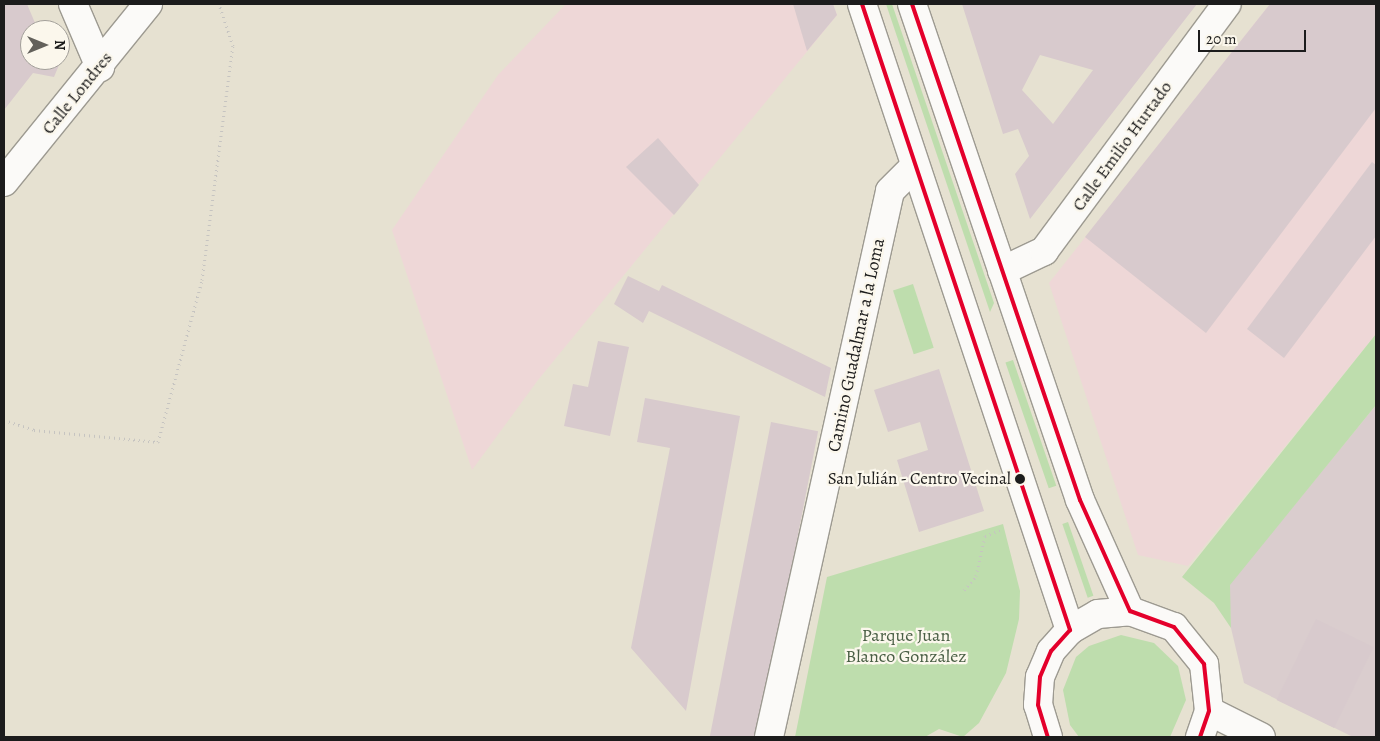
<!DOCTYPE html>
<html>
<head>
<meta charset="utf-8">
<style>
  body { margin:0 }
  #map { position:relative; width:1380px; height:741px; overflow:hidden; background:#e6e1d1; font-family:Alegreya,serif }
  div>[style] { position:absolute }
  .built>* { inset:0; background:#eed7d7 }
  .industrial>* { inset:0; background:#dacdce }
  .green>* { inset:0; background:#beddad; transform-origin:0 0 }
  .building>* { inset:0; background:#d8cacd; transform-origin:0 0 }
  .path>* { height:3px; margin-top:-1.5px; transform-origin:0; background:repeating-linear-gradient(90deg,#c6c4c1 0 1px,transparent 0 5px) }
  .roads { filter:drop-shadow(1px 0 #9d9a91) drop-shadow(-1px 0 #9d9a91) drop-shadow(0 1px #9d9a91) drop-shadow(0 -1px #9d9a91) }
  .minor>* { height:28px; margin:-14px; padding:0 14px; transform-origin:14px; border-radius:14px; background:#fbfaf8 }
  .bus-1>* { height:4px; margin:-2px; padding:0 2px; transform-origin:2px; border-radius:2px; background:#e4002b }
  .dots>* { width:14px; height:14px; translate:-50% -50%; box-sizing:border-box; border:2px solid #fbf7ec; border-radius:50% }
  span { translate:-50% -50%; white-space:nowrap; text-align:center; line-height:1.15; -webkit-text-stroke:4.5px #fbf7ec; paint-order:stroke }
  .bus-label { font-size:17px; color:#1c1c1c }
  .right { translate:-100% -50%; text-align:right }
  .street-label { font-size:18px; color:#1c1c1c }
  .park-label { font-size:18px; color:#495e44 }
  .frame { position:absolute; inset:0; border:5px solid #1c1c1c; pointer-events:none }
  .north { position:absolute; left:20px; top:20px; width:50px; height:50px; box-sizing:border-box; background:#fbf7ec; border:1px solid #a29f99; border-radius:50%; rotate:90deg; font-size:14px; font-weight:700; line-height:20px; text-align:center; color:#1c1c1c }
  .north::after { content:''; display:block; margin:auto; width:18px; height:22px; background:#63615b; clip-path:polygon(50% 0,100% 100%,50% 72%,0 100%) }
  .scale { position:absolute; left:1198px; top:30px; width:108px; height:22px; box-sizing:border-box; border:2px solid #1c1c1c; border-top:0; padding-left:6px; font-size:15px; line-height:18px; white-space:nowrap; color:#1c1c1c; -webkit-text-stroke:4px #fbf7ec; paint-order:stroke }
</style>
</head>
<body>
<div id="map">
  <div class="built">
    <i style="clip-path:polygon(566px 4px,833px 4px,837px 15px,538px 380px,472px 470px,392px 230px,498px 75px)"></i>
    <i style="clip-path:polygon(1270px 4px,1367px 4px,1376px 11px,1376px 334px,1188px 566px,1138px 555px,1049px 283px)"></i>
  </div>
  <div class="industrial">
    <i style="clip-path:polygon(1376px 405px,1376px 737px,1353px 737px,1244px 683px,1231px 628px,1229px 585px)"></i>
  </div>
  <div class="green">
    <i style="clip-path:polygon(886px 4px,892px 4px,994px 303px,990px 312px)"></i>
    <i style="left:913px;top:284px;width:67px;height:21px;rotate:72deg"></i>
    <i style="clip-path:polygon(1376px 334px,1376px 405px,1230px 585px,1231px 628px,1214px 603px,1182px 577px)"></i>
    <i style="left:1013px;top:360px;width:133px;height:8px;rotate:71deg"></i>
    <i style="left:1068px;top:522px;width:78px;height:6px;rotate:71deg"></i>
    <i style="clip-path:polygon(1003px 524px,1020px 591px,1019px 619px,1006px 673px,979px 723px,963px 737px,939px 729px,925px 737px,795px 737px,827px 577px)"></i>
    <i style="clip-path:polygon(1121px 635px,1154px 643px,1178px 666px,1186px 700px,1170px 737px,1079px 737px,1070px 725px,1063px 690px,1076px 657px,1089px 646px)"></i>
  </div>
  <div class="building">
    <i style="clip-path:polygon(4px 4px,27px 4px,38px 30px,30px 30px,30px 60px,62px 58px,54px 77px,33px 73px,4px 110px)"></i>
    <i style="clip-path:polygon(793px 4px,833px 4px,837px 15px,807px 51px)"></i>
    <i style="clip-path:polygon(evenodd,962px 4px,1197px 4px,1030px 219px,1015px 174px,1029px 156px,1018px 129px,1003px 134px,962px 4px,1040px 55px,1093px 70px,1053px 124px,1022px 90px,1040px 55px)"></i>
    <i style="clip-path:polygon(1270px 4px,1376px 4px,1376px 108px,1206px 333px,1085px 237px)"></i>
    <i style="clip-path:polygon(658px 138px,699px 185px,674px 215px,626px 167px)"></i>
    <i style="clip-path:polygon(1372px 162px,1376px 165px,1376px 236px,1284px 358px,1247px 329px)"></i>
    <i style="clip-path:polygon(628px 276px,659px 291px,662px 285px,831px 368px,825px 397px,649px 311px,643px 323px,614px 304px)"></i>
    <i style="clip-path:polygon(598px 341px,629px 347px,610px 436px,564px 426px,573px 384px,588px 387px)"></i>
    <i style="clip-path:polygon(939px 369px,984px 511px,919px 532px,897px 460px,928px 450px,920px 422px,888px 432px,874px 390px)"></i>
    <i style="clip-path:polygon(645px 398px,740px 416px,686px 711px,631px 648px,670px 448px,637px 442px)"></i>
    <i style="left:771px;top:422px;width:48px;height:321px;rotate:11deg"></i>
    <i style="left:1316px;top:619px;width:64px;height:90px;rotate:26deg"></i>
  </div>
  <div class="path">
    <i style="left:4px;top:420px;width:32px;rotate:18deg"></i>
    <i style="left:34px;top:430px;width:125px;rotate:5.5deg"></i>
    <i style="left:158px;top:442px;width:168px;rotate:-74.8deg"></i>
    <i style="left:202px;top:280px;width:236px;rotate:-82.5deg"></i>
    <i style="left:233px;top:46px;width:44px;rotate:-108.4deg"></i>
    <i style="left:964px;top:590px;width:18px;rotate:-49deg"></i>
    <i style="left:976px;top:576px;width:41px;rotate:-77.3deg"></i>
    <i style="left:985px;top:536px;width:19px;rotate:-21deg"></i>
  </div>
  <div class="roads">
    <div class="minor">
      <i style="left:73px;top:4px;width:69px;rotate:66.8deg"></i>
      <i style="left:862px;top:4px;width:660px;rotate:71.62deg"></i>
      <i style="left:912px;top:4px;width:524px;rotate:71.29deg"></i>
      <i style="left:1080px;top:500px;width:122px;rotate:65.8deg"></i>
      <i style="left:4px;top:182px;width:229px;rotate:-51deg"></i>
      <i style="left:1002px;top:271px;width:47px;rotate:-25.5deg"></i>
      <i style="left:1044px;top:251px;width:307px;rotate:-53.5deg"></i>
      <i style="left:1209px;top:711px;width:58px;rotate:26.6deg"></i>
      <i style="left:769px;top:737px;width:559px;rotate:-77.5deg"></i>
      <i style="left:890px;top:191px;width:34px;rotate:-45deg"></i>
      <i style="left:1048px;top:737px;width:34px;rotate:-107deg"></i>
      <i style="left:1038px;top:705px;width:28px;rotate:-86deg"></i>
      <i style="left:1040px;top:677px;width:28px;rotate:-67deg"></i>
      <i style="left:1051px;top:651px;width:28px;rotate:-48deg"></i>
      <i style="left:1070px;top:630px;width:32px;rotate:-30deg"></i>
      <i style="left:1098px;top:614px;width:32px;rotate:-5deg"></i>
      <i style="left:1130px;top:611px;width:47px;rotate:20deg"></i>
      <i style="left:1174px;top:627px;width:48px;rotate:51deg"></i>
      <i style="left:1204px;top:664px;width:47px;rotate:83.9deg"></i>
      <i style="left:1209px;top:711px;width:28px;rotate:109deg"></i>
    </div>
  </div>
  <div class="bus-1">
    <i style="left:862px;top:4px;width:660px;rotate:71.62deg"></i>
    <i style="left:1070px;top:630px;width:28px;rotate:132deg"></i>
    <i style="left:1051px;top:651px;width:28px;rotate:113deg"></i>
    <i style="left:1040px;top:677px;width:28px;rotate:94deg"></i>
    <i style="left:1038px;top:705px;width:34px;rotate:73deg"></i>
    <i style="left:912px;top:4px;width:524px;rotate:71.29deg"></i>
    <i style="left:1080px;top:500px;width:122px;rotate:65.8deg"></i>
    <i style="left:1130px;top:611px;width:47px;rotate:20deg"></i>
    <i style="left:1174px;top:627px;width:48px;rotate:51deg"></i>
    <i style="left:1204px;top:664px;width:47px;rotate:83.9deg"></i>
    <i style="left:1209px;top:711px;width:28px;rotate:109deg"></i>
  </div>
  <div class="dots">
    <i style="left:1020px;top:479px;background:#1c1c1c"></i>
  </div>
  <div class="bus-label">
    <span class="right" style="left:1011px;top:479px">San Julián - Centro Vecinal</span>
  </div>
  <div class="street-label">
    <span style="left:77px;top:93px;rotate:-51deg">Calle Londres</span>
    <span style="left:1122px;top:146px;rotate:-54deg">Calle Emilio Hurtado</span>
    <span style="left:856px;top:345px;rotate:-78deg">Camino Guadalmar a la Loma</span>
  </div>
  <div class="park-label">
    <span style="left:906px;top:646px">Parque Juan<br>Blanco González</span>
  </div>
  <div class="frame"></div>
  <div class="north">N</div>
  <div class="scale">20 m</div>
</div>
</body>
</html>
